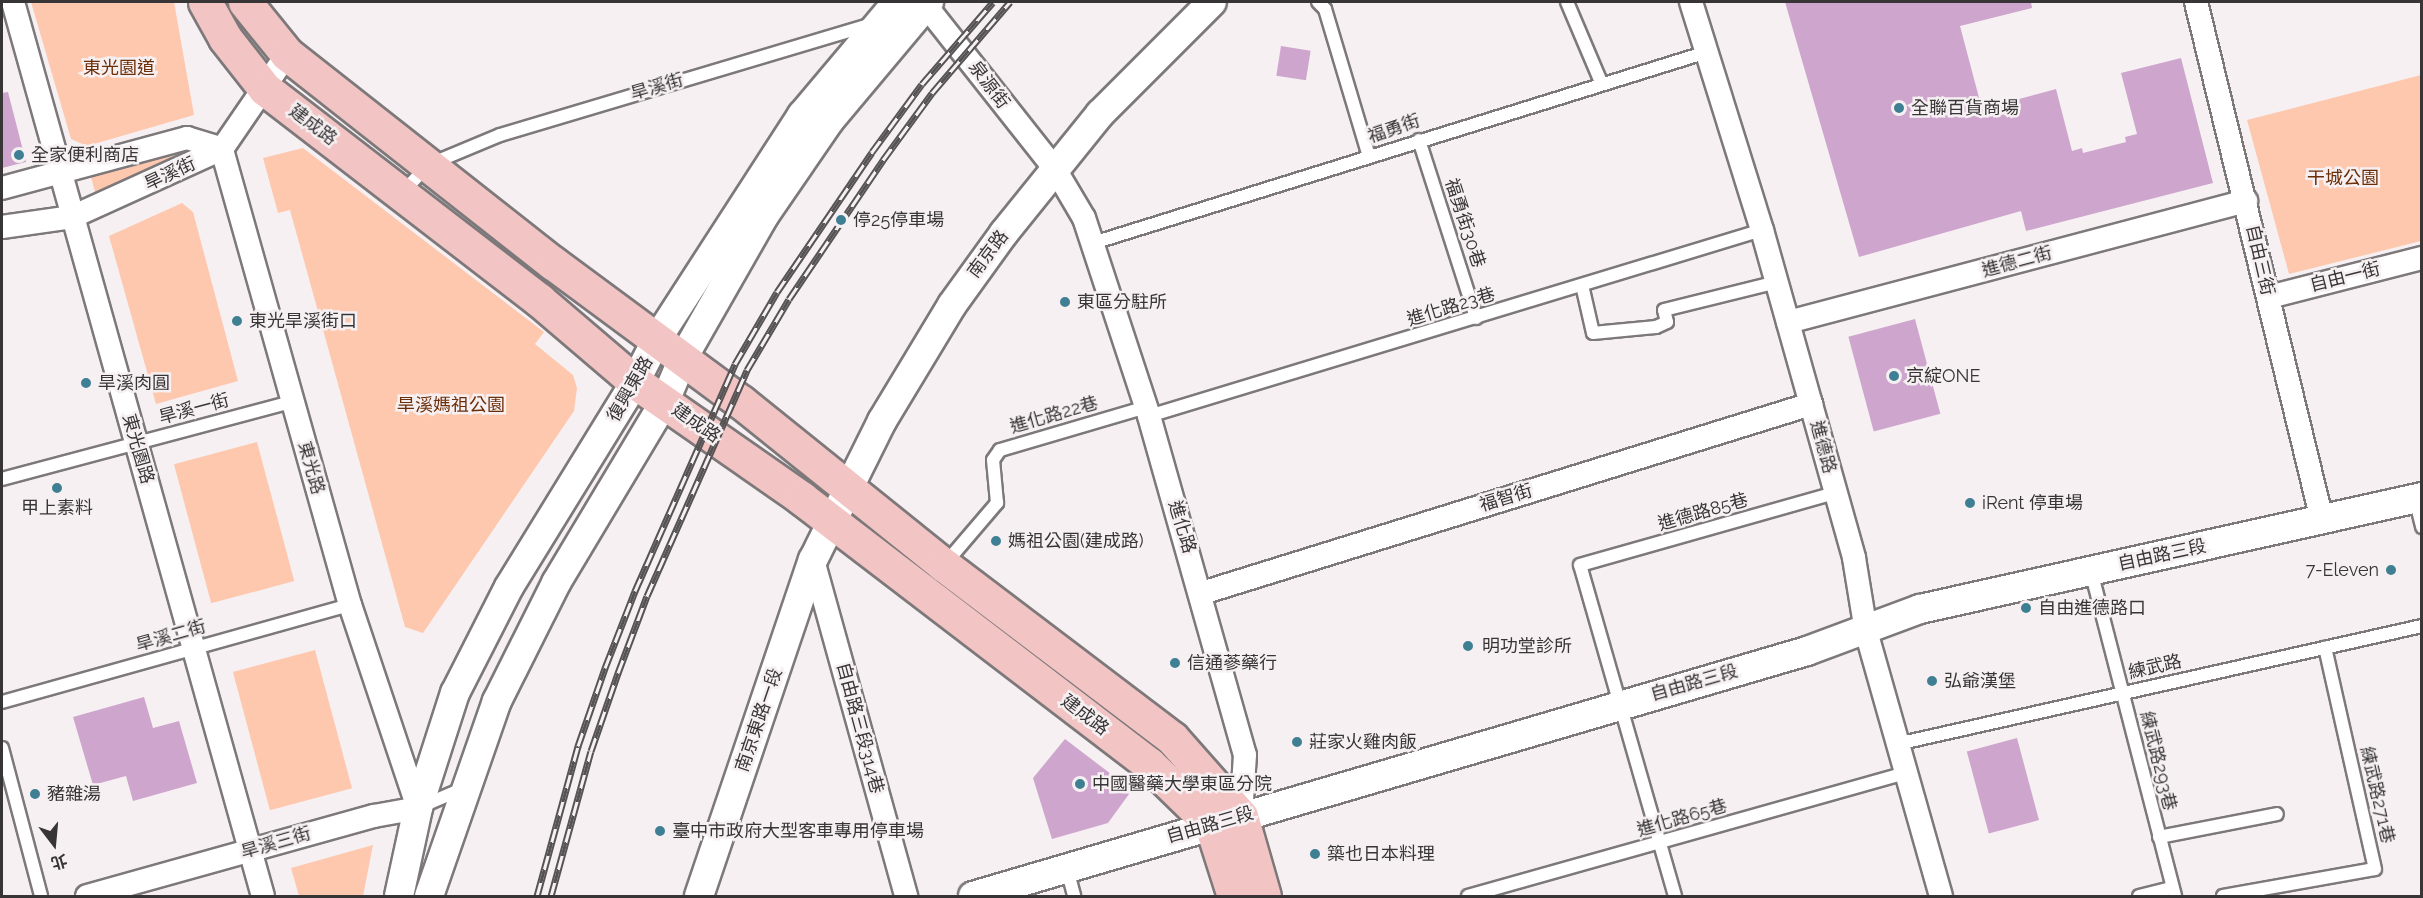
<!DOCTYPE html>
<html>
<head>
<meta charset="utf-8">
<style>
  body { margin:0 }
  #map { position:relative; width:2423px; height:898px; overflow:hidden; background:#f6f0f2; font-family:Raleway,"Noto Sans TC",sans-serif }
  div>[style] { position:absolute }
  .green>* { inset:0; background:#fec8af; transform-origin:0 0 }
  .building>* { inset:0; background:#cea6cd; transform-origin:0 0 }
  .roads { filter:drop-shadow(2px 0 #7d787a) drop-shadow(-2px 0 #7d787a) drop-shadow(0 2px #7d787a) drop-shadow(0 -2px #7d787a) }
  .service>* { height:12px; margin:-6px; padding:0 6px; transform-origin:6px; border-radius:6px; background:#fff }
  .minor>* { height:22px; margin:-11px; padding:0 11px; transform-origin:11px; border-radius:11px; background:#fff }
  .tertiary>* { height:28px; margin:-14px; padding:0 14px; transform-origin:14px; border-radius:14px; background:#fff }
  .primary>* { height:33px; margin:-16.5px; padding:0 16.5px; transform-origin:16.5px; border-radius:16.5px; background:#f2c5c4 }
  .rail>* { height:7px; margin-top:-3.5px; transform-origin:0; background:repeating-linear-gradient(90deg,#f6f0f2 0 14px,#565354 0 28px); box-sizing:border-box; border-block:2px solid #565354 }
  .dots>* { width:16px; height:16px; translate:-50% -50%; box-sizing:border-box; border:3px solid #f6f0f2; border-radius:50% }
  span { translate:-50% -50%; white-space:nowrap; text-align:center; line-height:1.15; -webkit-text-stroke:5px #f6f0f2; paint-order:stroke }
  .park-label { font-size:18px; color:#6c2e07 }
  .street-label { font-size:18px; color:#373536 }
  .poi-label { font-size:18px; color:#373536 }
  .left { translate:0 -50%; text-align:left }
  .right { translate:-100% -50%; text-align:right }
  .frame { position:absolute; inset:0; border:3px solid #373536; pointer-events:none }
  .north { position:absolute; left:24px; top:814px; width:60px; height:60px; -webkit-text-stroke:4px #f6f0f2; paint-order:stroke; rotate:164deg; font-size:16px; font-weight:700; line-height:24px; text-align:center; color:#373536 }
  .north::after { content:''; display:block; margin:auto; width:21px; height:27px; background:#373536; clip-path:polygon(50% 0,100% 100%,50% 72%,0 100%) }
</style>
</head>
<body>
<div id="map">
  <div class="green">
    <i style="clip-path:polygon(31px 2px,174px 2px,194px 115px,87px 146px,71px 139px)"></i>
    <i style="clip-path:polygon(2421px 75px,2421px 241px,2289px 274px,2247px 120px)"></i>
    <i style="clip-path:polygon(303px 148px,544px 332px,535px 344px,573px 375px,577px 388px,574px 411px,423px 633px,405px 627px,290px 210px,278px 213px,263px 158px)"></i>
    <i style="clip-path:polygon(170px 152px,172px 159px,103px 193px,95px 192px,91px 177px,96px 173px)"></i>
    <i style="clip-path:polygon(182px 203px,193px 212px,238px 381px,156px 404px,109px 236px)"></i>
    <i style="left:257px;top:442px;width:144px;height:86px;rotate:75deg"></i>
    <i style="left:315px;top:650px;width:143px;height:85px;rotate:75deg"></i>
    <i style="clip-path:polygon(373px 845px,363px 896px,299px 896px,291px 868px)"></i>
  </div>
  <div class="building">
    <i style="clip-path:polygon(1785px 2px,2031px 2px,2032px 8px,1960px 26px,1982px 109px,2056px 89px,2072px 151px,2082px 148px,2083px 153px,2126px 142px,2125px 137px,2137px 134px,2121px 73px,2181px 58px,2213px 183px,2026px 231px,2021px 211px,1859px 257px)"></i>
    <i style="left:1281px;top:46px;width:30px;height:30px;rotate:9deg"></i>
    <i style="clip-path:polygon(8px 92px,26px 162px,2px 168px,2px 93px)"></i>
    <i style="left:1915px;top:319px;width:98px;height:69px;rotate:75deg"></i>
    <i style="clip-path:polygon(144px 697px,153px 728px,179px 721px,197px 783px,133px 801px,126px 776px,93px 785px,73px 717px)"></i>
    <i style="left:2017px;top:738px;width:85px;height:52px;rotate:75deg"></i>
    <i style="clip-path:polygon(1065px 739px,1132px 790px,1108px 823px,1052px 839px,1033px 778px)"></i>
  </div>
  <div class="roads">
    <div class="service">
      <i style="left:1318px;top:2px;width:10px;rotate:45deg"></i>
      <i style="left:1325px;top:9px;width:154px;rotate:73.4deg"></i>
      <i style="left:1567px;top:2px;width:87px;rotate:67deg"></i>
      <i style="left:1419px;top:140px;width:187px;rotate:72.2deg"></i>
      <i style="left:403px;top:192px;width:37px;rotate:-47deg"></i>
      <i style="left:428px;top:165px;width:78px;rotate:-22.6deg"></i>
      <i style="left:500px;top:135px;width:386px;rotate:-16.6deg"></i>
      <i style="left:1093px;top:243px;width:643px;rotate:-17.28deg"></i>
      <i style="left:1582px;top:285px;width:49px;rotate:77.1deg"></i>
      <i style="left:1593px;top:333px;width:63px;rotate:-5.4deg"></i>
      <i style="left:1656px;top:327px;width:12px;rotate:-24deg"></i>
      <i style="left:1667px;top:322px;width:12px;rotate:-104deg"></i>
      <i style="left:1664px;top:310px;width:116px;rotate:-13.9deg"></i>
      <i style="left:1149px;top:416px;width:641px;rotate:-16.88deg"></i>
      <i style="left:2px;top:479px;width:299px;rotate:-14.9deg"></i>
      <i style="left:2415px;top:498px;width:30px;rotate:76deg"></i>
      <i style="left:944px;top:565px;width:82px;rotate:-49.5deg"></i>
      <i style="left:997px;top:503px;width:43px;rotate:-95.3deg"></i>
      <i style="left:993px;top:460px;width:12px;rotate:-55deg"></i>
      <i style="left:1000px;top:450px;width:152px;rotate:-16.4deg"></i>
      <i style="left:2091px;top:571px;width:336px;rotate:75.5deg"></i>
      <i style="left:2px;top:702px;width:361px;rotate:-15.6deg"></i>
      <i style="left:1897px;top:744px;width:538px;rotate:-12.67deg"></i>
      <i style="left:2px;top:748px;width:153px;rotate:75.2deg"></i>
      <i style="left:420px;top:807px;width:46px;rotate:-23.2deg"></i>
      <i style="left:2159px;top:837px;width:120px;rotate:-11deg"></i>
      <i style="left:1067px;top:869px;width:28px;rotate:75deg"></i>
      <i style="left:1468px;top:896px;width:454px;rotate:-15.7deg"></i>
      <i style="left:1675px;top:896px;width:344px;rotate:-106deg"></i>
      <i style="left:1580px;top:565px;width:265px;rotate:-15.8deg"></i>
      <i style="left:2139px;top:896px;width:34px;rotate:-14deg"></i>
      <i style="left:2223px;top:896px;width:154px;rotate:-10.1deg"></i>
      <i style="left:2375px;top:869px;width:227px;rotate:-102.7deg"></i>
    </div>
    <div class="minor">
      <i style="left:13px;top:2px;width:928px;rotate:74.38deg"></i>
      <i style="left:923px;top:2px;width:213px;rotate:51.7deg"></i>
      <i style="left:1055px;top:169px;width:57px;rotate:59.4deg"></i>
      <i style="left:1084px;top:218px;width:208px;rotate:71.8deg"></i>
      <i style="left:1149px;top:416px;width:352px;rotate:74.2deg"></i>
      <i style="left:1245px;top:755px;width:61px;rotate:93.8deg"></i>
      <i style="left:1691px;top:2px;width:239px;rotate:72.7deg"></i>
      <i style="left:1762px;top:230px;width:341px;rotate:74.3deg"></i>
      <i style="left:1854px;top:558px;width:74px;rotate:80.7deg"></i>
      <i style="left:1866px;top:631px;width:275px;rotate:74.2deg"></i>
      <i style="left:2196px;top:2px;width:533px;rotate:76.33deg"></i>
      <i style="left:2px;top:188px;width:192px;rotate:-15.1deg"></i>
      <i style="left:187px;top:138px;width:37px;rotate:17deg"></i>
      <i style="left:2px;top:227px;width:71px;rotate:-8.1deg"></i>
      <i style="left:72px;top:217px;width:165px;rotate:-24.4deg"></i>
      <i style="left:2269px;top:297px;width:158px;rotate:-14.3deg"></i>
      <i style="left:1788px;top:322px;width:474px;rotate:-14.8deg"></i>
      <i style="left:813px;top:560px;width:349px;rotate:74.5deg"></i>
      <i style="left:1202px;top:593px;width:638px;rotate:-17.24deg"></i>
      <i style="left:87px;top:896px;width:298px;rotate:-15.6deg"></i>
      <i style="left:374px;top:816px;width:45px;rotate:-10.3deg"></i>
      <i style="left:418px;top:808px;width:214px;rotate:-108.5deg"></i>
      <i style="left:350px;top:605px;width:474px;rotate:-105.7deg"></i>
      <i style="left:222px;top:149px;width:115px;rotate:-55.6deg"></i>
    </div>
    <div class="tertiary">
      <i style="left:399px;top:896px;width:90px;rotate:-77.8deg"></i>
      <i style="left:418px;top:808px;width:121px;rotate:-72.2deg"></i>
      <i style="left:455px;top:693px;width:119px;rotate:-63deg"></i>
      <i style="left:509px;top:587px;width:241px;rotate:-58.4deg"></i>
      <i style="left:635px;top:382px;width:48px;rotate:-62.9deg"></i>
      <i style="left:657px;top:339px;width:267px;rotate:-57.1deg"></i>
      <i style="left:802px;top:115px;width:148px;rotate:-49.9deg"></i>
      <i style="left:429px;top:896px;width:207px;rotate:-70.8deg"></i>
      <i style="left:497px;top:701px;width:132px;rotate:-63.4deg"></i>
      <i style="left:556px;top:583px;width:212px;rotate:-59.1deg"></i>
      <i style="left:665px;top:401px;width:47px;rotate:-67.3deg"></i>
      <i style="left:683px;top:358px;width:163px;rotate:-60.3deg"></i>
      <i style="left:764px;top:216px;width:116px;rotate:-55.5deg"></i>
      <i style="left:830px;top:120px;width:154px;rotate:-50deg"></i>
      <i style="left:699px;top:896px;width:355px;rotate:-71.3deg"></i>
      <i style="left:813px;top:560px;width:155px;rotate:-63.6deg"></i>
      <i style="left:882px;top:421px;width:135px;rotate:-58.9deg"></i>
      <i style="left:952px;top:305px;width:89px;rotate:-54.2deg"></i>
      <i style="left:1004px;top:233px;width:153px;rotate:-51.1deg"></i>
      <i style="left:1100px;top:114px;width:158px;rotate:-45deg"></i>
      <i style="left:973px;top:896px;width:869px;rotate:-16.37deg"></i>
      <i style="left:1807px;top:651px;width:121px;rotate:-20.4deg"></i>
      <i style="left:1920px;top:609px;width:514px;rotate:-12.58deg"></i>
    </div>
    <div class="primary">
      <i style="left:205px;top:2px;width:41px;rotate:60.9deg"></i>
      <i style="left:225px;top:38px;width:65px;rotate:51.9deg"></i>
      <i style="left:265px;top:89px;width:346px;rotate:37.6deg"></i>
      <i style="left:539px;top:300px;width:126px;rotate:40.5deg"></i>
      <i style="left:635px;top:382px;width:203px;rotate:34.9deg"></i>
      <i style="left:801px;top:498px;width:438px;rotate:37.4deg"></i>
      <i style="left:1149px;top:764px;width:86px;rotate:44.1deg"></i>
      <i style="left:1211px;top:824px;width:76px;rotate:72.3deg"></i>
      <i style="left:245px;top:2px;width:67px;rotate:51.1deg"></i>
      <i style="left:287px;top:54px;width:338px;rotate:38.2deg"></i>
      <i style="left:553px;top:263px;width:234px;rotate:36.5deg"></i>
      <i style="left:741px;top:402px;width:260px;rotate:38.8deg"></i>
      <i style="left:944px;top:565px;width:286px;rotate:37.2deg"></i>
      <i style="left:1172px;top:738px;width:104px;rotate:48.5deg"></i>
      <i style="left:1241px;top:816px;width:83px;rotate:74deg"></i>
    </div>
  </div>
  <div class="rail">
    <i style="left:537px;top:896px;width:156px;rotate:-74.7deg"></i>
    <i style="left:578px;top:746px;width:83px;rotate:-70.9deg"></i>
    <i style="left:605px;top:668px;width:83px;rotate:-68.7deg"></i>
    <i style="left:635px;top:591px;width:248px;rotate:-66.2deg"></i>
    <i style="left:735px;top:364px;width:83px;rotate:-59.7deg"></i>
    <i style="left:777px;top:292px;width:169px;rotate:-55.8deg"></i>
    <i style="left:872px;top:152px;width:84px;rotate:-53.7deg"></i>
    <i style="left:922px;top:84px;width:108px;rotate:-49.1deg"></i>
    <i style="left:551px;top:896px;width:150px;rotate:-74.6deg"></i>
    <i style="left:591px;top:751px;width:83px;rotate:-70.9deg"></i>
    <i style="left:618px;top:673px;width:82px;rotate:-69.4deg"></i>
    <i style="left:647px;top:596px;width:247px;rotate:-66.1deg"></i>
    <i style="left:747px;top:370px;width:82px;rotate:-59.4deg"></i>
    <i style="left:789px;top:299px;width:168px;rotate:-55.9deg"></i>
    <i style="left:883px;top:160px;width:83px;rotate:-53.8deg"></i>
    <i style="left:932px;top:93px;width:120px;rotate:-49.4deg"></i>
  </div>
  <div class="dots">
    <i style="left:1899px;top:108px;background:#3f7f93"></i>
    <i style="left:19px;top:155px;background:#3f7f93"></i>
    <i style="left:841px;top:220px;background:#3f7f93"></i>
    <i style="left:1065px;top:302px;background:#3f7f93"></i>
    <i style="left:237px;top:321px;background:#3f7f93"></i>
    <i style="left:1894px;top:376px;background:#3f7f93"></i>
    <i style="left:86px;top:383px;background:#3f7f93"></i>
    <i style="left:57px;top:488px;background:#3f7f93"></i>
    <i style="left:1970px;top:503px;background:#3f7f93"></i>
    <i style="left:996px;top:541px;background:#3f7f93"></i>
    <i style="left:2391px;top:570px;background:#3f7f93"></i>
    <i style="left:2026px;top:608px;background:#3f7f93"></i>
    <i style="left:1468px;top:646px;background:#3f7f93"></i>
    <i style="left:1175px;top:663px;background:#3f7f93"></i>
    <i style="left:1932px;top:681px;background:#3f7f93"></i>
    <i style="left:1297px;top:742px;background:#3f7f93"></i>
    <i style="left:1080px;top:784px;background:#3f7f93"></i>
    <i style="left:35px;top:794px;background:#3f7f93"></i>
    <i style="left:660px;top:831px;background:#3f7f93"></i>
    <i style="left:1315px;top:854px;background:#3f7f93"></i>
  </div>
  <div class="park-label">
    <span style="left:119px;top:68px">東光園道</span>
    <span style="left:2343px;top:178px">干城公園</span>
    <span style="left:451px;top:405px">旱溪媽祖公園</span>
  </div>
  <div class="street-label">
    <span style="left:989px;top:85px;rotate:53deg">泉源街</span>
    <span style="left:657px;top:87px;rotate:-16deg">旱溪街</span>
    <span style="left:313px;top:125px;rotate:37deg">建成路</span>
    <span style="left:1394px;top:129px;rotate:-19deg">福勇街</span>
    <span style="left:170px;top:174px;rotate:-25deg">旱溪街</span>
    <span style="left:1465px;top:223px;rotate:72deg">福勇街30巷</span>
    <span style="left:988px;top:254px;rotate:-53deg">南京路</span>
    <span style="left:2260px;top:260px;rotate:77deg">自由三街</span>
    <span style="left:2017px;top:262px;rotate:-15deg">進德二街</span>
    <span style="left:2345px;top:277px;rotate:-14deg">自由一街</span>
    <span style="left:1451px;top:307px;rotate:-17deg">進化路23巷</span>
    <span style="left:630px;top:389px;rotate:-60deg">復興東路</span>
    <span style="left:194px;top:409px;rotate:-15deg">旱溪一街</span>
    <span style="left:1054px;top:415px;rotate:-16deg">進化路22巷</span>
    <span style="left:696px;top:423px;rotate:35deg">建成路</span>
    <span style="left:1823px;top:447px;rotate:75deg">進德路</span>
    <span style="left:138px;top:449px;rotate:74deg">東光園路</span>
    <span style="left:311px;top:468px;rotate:74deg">東光路</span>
    <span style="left:1506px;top:498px;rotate:-17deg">福智街</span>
    <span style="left:1703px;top:512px;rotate:-16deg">進德路85巷</span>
    <span style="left:1182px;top:527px;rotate:73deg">進化路</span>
    <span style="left:2162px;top:555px;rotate:-12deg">自由路三段</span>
    <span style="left:171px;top:636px;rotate:-16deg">旱溪二街</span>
    <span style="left:2155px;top:667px;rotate:-13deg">練武路</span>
    <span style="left:1694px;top:683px;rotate:-16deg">自由路三段</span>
    <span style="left:1085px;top:715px;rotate:37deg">建成路</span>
    <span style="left:759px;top:720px;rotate:-71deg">南京東路一段</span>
    <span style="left:860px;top:728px;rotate:75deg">自由路三段314巷</span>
    <span style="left:2158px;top:761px;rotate:76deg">練武路293巷</span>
    <span style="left:2377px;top:795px;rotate:77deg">練武路271巷</span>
    <span style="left:1682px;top:818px;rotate:-16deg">進化路65巷</span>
    <span style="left:1210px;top:825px;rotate:-16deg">自由路三段</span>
    <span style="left:276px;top:843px;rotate:-16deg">旱溪三街</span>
  </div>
  <div class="poi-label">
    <span class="left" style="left:1911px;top:108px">全聯百貨商場</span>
    <span class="left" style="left:31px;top:155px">全家便利商店</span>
    <span class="left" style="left:853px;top:220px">停25停車場</span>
    <span class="left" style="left:1077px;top:302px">東區分駐所</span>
    <span class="left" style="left:249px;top:321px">東光旱溪街口</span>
    <span class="left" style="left:1906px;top:376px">京綻ONE</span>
    <span class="left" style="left:98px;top:383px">旱溪肉圓</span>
    <span class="left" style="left:1982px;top:503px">iRent 停車場</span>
    <span style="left:57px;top:508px">甲上素料</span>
    <span class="left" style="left:1008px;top:541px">媽祖公園(建成路)</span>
    <span class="right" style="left:2379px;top:570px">7-Eleven</span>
    <span class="left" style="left:2038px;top:608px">自由進德路口</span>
    <span class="left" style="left:1482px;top:646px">明功堂診所</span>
    <span class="left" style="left:1187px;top:663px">信通蔘藥行</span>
    <span class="left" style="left:1944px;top:681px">弘爺漢堡</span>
    <span class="left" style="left:1309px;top:742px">莊家火雞肉飯</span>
    <span class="left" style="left:1092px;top:784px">中國醫藥大學東區分院</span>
    <span class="left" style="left:47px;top:794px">豬雜湯</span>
    <span class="left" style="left:672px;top:831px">臺中市政府大型客車專用停車場</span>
    <span class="left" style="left:1327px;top:854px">築也日本料理</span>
  </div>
  <div class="frame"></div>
  <div class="north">北</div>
</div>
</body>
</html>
